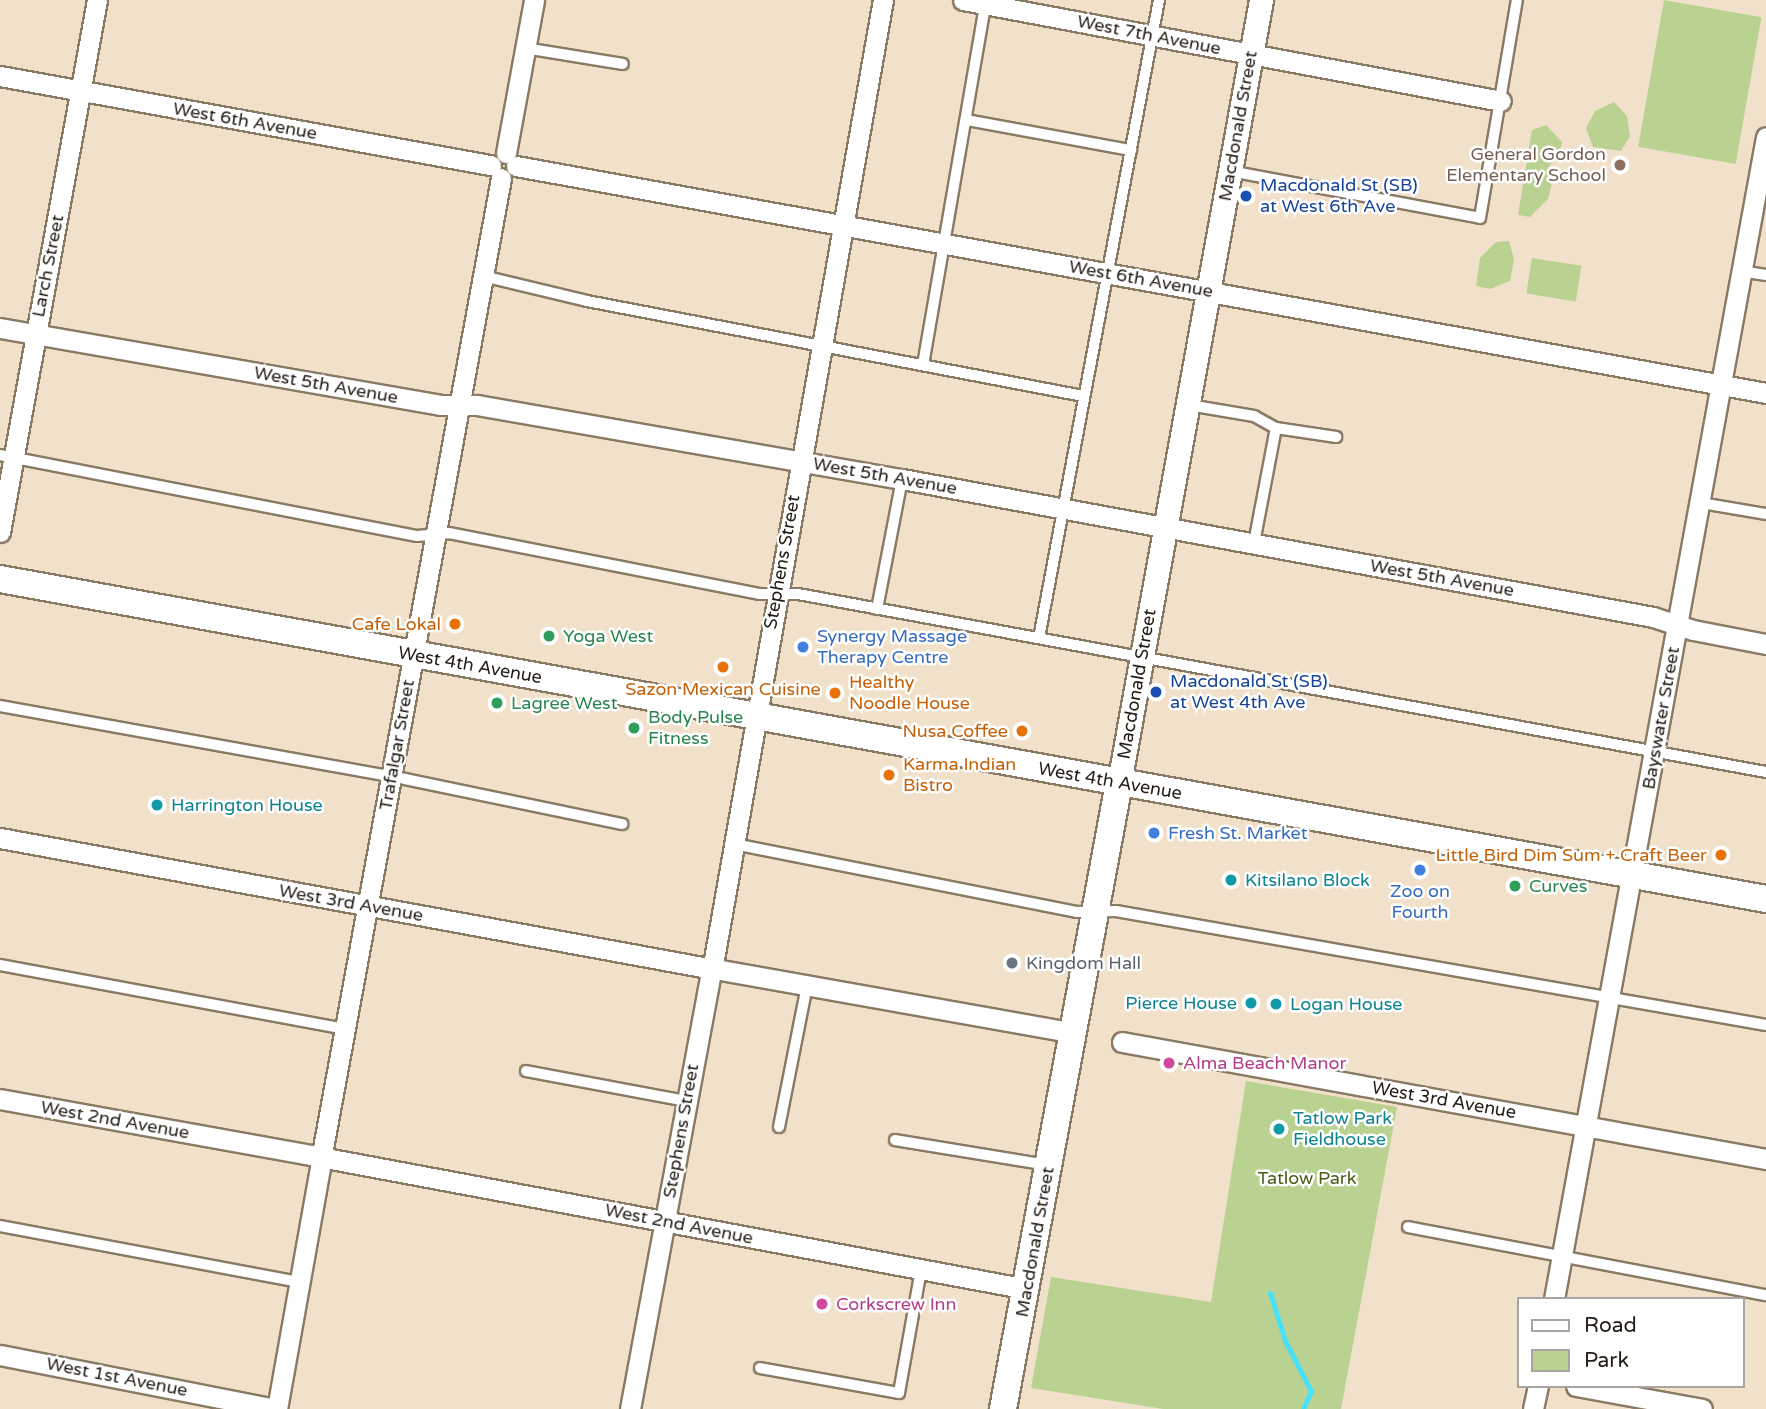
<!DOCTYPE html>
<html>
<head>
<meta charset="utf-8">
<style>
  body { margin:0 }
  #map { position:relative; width:1766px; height:1409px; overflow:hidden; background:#f2e1ca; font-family:"Varela Round",sans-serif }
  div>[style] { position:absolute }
  .green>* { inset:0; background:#bad291; transform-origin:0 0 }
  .stream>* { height:5px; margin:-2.5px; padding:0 2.5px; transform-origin:2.5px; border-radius:2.5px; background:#47e2fa }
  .roads { filter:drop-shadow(2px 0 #897a65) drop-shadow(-2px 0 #897a65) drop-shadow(0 2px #897a65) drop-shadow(0 -2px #897a65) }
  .service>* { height:10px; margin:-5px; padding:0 5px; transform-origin:5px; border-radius:5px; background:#fff }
  .minor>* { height:19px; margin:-9.5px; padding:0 9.5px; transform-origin:9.5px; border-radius:9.5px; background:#fff }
  .tertiary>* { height:23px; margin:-11.5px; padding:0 11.5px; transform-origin:11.5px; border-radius:11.5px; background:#fff }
  .secondary>* { height:26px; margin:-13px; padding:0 13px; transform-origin:13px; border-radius:13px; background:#fff }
  .dots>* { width:19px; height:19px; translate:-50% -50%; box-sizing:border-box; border:4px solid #fff; border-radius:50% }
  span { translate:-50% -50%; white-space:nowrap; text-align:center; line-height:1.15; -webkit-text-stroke:5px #fff; paint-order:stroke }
  .street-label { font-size:18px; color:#221c14 }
  .education-label { font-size:18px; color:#785e54 }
  .right { translate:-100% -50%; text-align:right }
  .transit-label { font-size:18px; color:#164399 }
  .left { translate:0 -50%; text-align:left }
  .food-label { font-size:18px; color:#c56008 }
  .leisure-label { font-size:18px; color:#27864d }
  .shop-label { font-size:18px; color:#366cbe }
  .culture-label { font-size:18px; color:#0d838f }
  .worship-label { font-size:18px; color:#5b616d }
  .hotel-label { font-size:18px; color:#b23c85 }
  .park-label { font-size:18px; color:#485d19 }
  .legend { position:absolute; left:1517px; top:1297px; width:228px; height:91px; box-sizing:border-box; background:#fff; border:2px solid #a7a4a1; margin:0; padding:9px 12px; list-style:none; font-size:21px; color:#221c14 }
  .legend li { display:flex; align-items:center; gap:14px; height:35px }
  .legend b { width:35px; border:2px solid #a7a4a1 }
</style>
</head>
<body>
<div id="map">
  <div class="green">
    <i style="left:1664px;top:0;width:99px;height:149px;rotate:10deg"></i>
    <i style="clip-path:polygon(1614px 102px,1627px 116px,1630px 136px,1621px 151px,1593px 147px,1586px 128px,1595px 111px)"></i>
    <i style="clip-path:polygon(1546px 125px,1562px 142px,1559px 154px,1547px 169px,1552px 183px,1548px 199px,1530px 217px,1518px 215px,1532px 130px)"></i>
    <i style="clip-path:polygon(1509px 241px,1514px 259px,1510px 281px,1490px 289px,1476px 286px,1480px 258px,1496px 242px)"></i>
    <i style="left:1532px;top:258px;width:50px;height:36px;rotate:9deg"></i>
    <i style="clip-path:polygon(1246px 1081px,1397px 1107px,1341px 1409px,1163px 1409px,1031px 1388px,1051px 1277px,1211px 1302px)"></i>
  </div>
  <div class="stream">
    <i style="left:1270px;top:1293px;width:50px;rotate:72.6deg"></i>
    <i style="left:1285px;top:1341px;width:56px;rotate:62.5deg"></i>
    <i style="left:1311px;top:1391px;width:20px;rotate:114deg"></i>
  </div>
  <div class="roads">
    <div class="service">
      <i style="left:525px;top:48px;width:99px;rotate:9.3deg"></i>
      <i style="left:967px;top:120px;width:167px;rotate:10.4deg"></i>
      <i style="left:1230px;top:171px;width:254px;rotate:10.6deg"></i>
      <i style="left:1480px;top:218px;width:221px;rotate:-80.4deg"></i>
      <i style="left:1741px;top:271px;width:25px;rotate:9deg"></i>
      <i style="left:483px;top:276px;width:107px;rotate:13.5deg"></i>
      <i style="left:587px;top:301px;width:505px;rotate:10.84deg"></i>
      <i style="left:923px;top:365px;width:369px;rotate:-80.2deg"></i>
      <i style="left:1189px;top:405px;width:66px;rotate:9.6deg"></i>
      <i style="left:1254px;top:416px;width:25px;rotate:29deg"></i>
      <i style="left:1276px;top:428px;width:61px;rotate:8.5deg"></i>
      <i style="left:0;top:455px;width:425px;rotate:11deg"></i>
      <i style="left:417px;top:536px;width:32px;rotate:-5deg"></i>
      <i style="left:449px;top:533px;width:316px;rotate:11.1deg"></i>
      <i style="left:759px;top:594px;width:39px"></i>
      <i style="left:798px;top:594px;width:984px;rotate:10.42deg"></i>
      <i style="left:1701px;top:503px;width:66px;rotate:9.6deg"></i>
      <i style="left:1254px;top:543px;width:117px;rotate:-79.2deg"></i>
      <i style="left:877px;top:609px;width:132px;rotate:-79.1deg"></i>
      <i style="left:1039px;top:638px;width:649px;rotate:-79.35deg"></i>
      <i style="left:0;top:706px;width:412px;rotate:10.2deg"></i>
      <i style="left:405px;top:779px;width:222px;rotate:11.7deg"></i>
      <i style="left:734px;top:844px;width:349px;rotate:11.2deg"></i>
      <i style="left:1076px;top:912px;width:40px;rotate:-1.4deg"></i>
      <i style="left:1116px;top:911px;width:660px;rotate:9.95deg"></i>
      <i style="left:0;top:965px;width:351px;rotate:10.5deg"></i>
      <i style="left:526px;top:1071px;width:164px;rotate:10.6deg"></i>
      <i style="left:779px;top:1127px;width:145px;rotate:-78.8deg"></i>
      <i style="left:895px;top:1140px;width:155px;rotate:9.3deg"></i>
      <i style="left:0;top:1226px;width:304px;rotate:10.6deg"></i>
      <i style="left:1408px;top:1227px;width:364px;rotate:10.8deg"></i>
      <i style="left:760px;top:1368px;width:141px;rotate:10.2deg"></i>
      <i style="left:899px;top:1393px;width:126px;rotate:-79.9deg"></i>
    </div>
    <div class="minor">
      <i style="left:963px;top:0;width:547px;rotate:10.63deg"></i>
      <i style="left:0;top:76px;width:499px;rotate:10.3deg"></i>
      <i style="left:506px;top:153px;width:156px;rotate:-79.6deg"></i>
      <i style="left:516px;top:166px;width:1270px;rotate:10.29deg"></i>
      <i style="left:0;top:328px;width:447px;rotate:9.9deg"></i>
      <i style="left:440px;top:405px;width:37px"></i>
      <i style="left:477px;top:405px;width:431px;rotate:9.9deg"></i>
      <i style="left:902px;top:479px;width:764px;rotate:10.41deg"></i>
      <i style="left:1653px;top:617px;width:42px;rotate:18deg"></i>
      <i style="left:1693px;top:630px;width:74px;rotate:10.9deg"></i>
      <i style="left:0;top:532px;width:541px;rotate:-79.67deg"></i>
      <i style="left:0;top:838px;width:714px;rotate:10.41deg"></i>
      <i style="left:714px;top:959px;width:974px;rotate:-80.01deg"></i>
      <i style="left:721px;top:970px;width:358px;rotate:10.1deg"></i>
      <i style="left:1122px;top:1042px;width:655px;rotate:10.3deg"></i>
      <i style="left:0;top:1099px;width:317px;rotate:10.2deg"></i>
      <i style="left:323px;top:1148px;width:986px;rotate:-79.6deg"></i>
      <i style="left:331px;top:1159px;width:708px;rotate:10.58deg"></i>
      <i style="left:1554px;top:1299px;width:1181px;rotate:-79.66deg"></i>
      <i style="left:0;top:1355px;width:279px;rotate:11.1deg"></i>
      <i style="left:1576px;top:1386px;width:128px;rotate:10.3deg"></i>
      <i style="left:277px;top:1409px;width:246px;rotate:-79.9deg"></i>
      <i style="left:630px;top:1409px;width:438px;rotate:-79.5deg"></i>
      <i style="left:1533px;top:1409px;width:24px;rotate:-78deg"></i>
    </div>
    <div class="tertiary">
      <i style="left:1119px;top:783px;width:796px;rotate:-79.72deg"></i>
    </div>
    <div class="secondary">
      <i style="left:0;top:579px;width:1795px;rotate:10.27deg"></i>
      <i style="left:1003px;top:1409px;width:637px;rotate:-79.5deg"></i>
    </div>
  </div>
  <div class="dots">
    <i style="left:1620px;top:165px;background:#8d6e63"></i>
    <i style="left:1246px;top:196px;background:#1a4fb4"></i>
    <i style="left:455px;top:624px;background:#e8710a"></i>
    <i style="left:549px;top:636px;background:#2e9e5b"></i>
    <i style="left:803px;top:647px;background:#3f7fe0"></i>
    <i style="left:723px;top:667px;background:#e8710a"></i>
    <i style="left:1156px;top:692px;background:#1a4fb4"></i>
    <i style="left:835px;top:693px;background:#e8710a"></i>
    <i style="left:497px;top:703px;background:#2e9e5b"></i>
    <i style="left:634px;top:728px;background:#2e9e5b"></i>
    <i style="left:1022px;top:731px;background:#e8710a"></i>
    <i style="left:889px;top:775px;background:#e8710a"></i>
    <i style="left:157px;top:805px;background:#0f9aa8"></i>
    <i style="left:1154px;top:833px;background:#3f7fe0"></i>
    <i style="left:1721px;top:855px;background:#e8710a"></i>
    <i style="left:1420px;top:870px;background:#3f7fe0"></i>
    <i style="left:1231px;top:880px;background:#0f9aa8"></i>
    <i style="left:1515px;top:886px;background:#2e9e5b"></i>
    <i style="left:1012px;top:963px;background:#6b7280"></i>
    <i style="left:1251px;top:1003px;background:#0f9aa8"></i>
    <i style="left:1276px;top:1004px;background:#0f9aa8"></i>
    <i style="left:1169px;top:1063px;background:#d1479c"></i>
    <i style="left:1279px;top:1129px;background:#0f9aa8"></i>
    <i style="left:822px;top:1304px;background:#d1479c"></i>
  </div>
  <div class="street-label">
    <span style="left:1149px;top:35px;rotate:11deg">West 7th Avenue</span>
    <span style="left:245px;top:121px;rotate:10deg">West 6th Avenue</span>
    <span style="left:1238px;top:126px;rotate:-80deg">Macdonald Street</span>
    <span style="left:48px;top:266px;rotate:-79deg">Larch Street</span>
    <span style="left:1141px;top:279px;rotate:10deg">West 6th Avenue</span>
    <span style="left:326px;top:385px;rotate:10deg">West 5th Avenue</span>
    <span style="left:885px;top:476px;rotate:10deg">West 5th Avenue</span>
    <span style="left:782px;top:562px;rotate:-80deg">Stephens Street</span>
    <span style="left:1442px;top:578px;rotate:10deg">West 5th Avenue</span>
    <span style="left:470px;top:665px;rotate:10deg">West 4th Avenue</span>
    <span style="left:1137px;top:684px;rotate:-80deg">Macdonald Street</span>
    <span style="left:1661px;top:718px;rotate:-80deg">Bayswater Street</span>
    <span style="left:397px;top:745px;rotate:-80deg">Trafalgar Street</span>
    <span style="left:1110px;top:781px;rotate:10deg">West 4th Avenue</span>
    <span style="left:351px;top:903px;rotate:10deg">West 3rd Avenue</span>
    <span style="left:1444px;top:1100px;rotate:10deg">West 3rd Avenue</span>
    <span style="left:115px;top:1120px;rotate:10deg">West 2nd Avenue</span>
    <span style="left:681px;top:1131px;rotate:-80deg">Stephens Street</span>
    <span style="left:679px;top:1224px;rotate:11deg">West 2nd Avenue</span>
    <span style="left:1035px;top:1242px;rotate:-80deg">Macdonald Street</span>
    <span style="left:117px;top:1377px;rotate:11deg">West 1st Avenue</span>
  </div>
  <div class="education-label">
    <span class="right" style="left:1606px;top:165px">General Gordon<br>Elementary School</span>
  </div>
  <div class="transit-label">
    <span class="left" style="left:1260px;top:196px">Macdonald St (SB)<br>at West 6th Ave</span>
    <span class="left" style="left:1170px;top:692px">Macdonald St (SB)<br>at West 4th Ave</span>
  </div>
  <div class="food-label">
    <span class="right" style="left:441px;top:624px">Cafe Lokal</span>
    <span class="left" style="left:849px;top:693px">Healthy<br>Noodle House</span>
    <span style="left:723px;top:689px">Sazon Mexican Cuisine</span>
    <span class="right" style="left:1008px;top:731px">Nusa Coffee</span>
    <span class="left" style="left:903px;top:775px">Karma Indian<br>Bistro</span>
    <span class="right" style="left:1707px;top:855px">Little Bird Dim Sum + Craft Beer</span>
  </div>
  <div class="leisure-label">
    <span class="left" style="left:563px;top:636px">Yoga West</span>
    <span class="left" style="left:511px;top:703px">Lagree West</span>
    <span class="left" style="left:648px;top:728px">Body Pulse<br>Fitness</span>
    <span class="left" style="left:1529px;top:886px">Curves</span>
  </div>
  <div class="shop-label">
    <span class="left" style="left:817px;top:647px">Synergy Massage<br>Therapy Centre</span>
    <span class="left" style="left:1168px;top:833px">Fresh St. Market</span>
    <span style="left:1420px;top:902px">Zoo on<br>Fourth</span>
  </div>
  <div class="culture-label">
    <span class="left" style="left:171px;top:805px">Harrington House</span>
    <span class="left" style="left:1245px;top:880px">Kitsilano Block</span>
    <span class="right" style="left:1237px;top:1003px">Pierce House</span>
    <span class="left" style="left:1290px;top:1004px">Logan House</span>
    <span class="left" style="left:1293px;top:1129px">Tatlow Park<br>Fieldhouse</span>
  </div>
  <div class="worship-label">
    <span class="left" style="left:1026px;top:963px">Kingdom Hall</span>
  </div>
  <div class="hotel-label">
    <span class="left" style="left:1183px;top:1063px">Alma Beach Manor</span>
    <span class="left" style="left:836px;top:1304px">Corkscrew Inn</span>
  </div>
  <div class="park-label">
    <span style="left:1307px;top:1178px">Tatlow Park</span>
  </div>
  <ul class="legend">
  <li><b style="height:9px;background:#fff"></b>Road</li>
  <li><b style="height:19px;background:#bad291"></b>Park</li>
  </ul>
</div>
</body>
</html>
